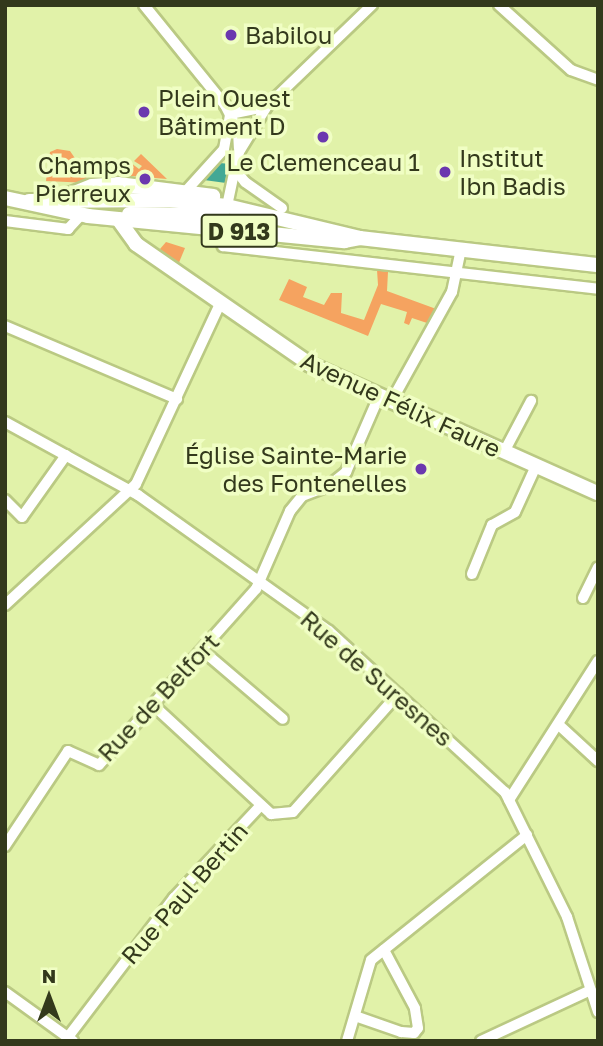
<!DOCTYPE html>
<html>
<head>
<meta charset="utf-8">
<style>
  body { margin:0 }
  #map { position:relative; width:603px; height:1046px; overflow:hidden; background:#e1f2a9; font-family:"Golos Text",sans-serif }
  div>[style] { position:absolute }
  .green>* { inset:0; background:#f5a360 }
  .water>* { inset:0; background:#43a895 }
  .roads { filter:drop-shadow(2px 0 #bac983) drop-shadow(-2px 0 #bac983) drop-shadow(0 2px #bac983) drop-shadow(0 -2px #bac983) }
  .street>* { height:10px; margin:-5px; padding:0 5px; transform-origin:5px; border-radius:5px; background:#fff }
  .secondary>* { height:14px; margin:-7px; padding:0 7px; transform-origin:7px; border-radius:7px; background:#fff }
  .primary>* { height:14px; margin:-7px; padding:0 7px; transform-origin:7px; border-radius:7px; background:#fff }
  .dots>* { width:19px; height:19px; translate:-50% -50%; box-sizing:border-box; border:4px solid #f0fec4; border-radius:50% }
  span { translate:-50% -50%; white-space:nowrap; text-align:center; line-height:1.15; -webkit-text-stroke:7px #f0fec4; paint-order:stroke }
  .shield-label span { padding:2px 5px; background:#f0fec4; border:2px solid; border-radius:5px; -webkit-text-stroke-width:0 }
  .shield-label { font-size:23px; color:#33391c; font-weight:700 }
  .poi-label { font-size:24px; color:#33391c }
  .left { translate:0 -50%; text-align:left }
  .right { translate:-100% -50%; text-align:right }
  .street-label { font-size:24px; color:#33391c }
  .frame { position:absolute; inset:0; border:7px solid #33391c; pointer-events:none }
  .north { position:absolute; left:14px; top:962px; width:70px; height:70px; -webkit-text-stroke:5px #f0fec4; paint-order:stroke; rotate:0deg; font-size:19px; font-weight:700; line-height:28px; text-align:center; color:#33391c }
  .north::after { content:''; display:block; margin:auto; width:24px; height:32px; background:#33391c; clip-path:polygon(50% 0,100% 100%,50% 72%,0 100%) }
</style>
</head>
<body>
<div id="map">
  <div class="green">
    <i style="clip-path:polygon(57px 149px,70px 151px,83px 170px,48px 167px,50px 152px)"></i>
    <i style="clip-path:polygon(141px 154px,167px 179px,108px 174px,118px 163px,124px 167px,131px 163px,139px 169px,142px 166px,134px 161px)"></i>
    <i style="clip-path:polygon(47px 172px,86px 176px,89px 183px,46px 181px)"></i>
    <i style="clip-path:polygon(166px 242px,185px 248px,178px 265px,160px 249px)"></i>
    <i style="clip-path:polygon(377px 270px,388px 272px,387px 291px,439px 310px,430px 324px,412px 318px,409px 325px,404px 323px,407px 312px,381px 304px,368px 336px,279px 300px,289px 279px,307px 287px,303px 297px,324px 305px,331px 293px,342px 293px,341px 313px,364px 320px,378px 285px)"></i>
  </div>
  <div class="water">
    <i style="clip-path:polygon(220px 163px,230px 164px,226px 183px,204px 180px)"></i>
  </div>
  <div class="roads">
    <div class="street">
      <i style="left:144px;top:5px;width:129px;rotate:51deg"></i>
      <i style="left:225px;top:105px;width:29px;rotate:63deg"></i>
      <i style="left:238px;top:131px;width:17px;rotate:87deg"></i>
      <i style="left:499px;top:5px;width:97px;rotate:42.1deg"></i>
      <i style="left:571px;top:70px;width:29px;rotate:20deg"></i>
      <i style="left:230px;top:114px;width:37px;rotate:-11deg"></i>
      <i style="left:185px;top:192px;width:58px;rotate:-47.8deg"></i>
      <i style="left:224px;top:149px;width:36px;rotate:-80deg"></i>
      <i style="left:227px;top:206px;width:38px;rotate:-78deg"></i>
      <i style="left:282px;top:208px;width:45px;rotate:-144.9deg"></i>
      <i style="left:245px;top:182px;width:16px;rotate:-128deg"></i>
      <i style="left:235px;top:169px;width:17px;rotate:-77deg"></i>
      <i style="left:239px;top:152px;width:54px;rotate:-58.7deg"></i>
      <i style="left:267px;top:106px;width:146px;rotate:-43.9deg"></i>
      <i style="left:5px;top:221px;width:64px;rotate:7.2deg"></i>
      <i style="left:68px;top:229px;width:19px;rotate:-47deg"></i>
      <i style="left:215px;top:229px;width:19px;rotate:65deg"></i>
      <i style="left:223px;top:246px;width:377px;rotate:6.5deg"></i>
      <i style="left:5px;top:326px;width:187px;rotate:23deg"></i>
      <i style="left:391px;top:402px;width:126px;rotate:-61deg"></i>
      <i style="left:452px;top:292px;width:44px;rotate:-78.2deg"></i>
      <i style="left:5px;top:422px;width:152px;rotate:28.8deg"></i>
      <i style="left:138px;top:495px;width:234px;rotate:35.5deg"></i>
      <i style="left:329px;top:631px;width:239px;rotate:42.5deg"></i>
      <i style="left:505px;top:792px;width:140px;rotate:63.6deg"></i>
      <i style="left:567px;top:917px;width:100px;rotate:71.9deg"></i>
      <i style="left:504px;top:452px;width:58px;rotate:-62.1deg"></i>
      <i style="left:5px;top:500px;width:24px;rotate:45deg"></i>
      <i style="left:22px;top:517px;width:76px;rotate:-54.6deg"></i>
      <i style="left:472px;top:574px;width:53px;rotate:-67.8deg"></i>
      <i style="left:492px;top:525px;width:26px;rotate:-29deg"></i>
      <i style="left:515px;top:512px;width:51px;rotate:-65.5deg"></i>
      <i style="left:583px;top:598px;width:34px;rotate:-64deg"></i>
      <i style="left:5px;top:605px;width:178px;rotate:-42.7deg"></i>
      <i style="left:136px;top:484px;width:199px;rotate:-65deg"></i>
      <i style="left:202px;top:650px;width:106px;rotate:40.4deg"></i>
      <i style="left:153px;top:705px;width:161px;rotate:42.7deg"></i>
      <i style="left:271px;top:814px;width:22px;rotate:-5deg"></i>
      <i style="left:293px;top:812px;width:158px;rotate:-48.3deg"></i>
      <i style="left:560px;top:726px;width:52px;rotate:42.6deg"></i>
      <i style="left:509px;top:800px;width:165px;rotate:-57.4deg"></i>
      <i style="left:5px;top:846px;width:114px;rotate:-56.4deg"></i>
      <i style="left:68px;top:751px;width:34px;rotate:24deg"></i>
      <i style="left:99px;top:765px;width:236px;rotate:-48.3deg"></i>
      <i style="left:256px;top:589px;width:85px;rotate:-66.4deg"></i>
      <i style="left:290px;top:511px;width:19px;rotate:-51deg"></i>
      <i style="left:302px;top:496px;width:30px;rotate:-21deg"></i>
      <i style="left:330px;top:485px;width:21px;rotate:-39deg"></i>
      <i style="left:346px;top:472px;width:83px;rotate:-66.5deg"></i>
      <i style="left:5px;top:992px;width:84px;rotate:35.8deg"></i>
      <i style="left:355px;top:1016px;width:49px;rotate:19.2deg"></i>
      <i style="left:401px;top:1032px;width:13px;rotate:4deg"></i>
      <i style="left:414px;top:1033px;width:6px;rotate:-51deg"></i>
      <i style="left:418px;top:1028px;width:20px;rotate:-99deg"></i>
      <i style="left:415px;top:1008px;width:66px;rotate:-118.1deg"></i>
      <i style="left:68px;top:1037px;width:175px;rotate:-52.7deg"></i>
      <i style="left:174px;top:898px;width:127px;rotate:-46.9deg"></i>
      <i style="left:347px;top:1041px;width:84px;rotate:-73.5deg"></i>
      <i style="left:371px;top:960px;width:200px;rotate:-38.7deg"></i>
      <i style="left:481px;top:1041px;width:121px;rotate:-24.9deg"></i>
    </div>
    <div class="secondary">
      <i style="left:118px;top:219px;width:31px;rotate:54deg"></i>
      <i style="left:136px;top:244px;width:211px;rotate:34.7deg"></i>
      <i style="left:309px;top:364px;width:316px;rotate:24.1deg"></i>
    </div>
    <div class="primary">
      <i style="left:5px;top:198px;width:85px;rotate:12.2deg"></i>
      <i style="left:88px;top:216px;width:258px;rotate:5.6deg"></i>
      <i style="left:345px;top:241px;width:15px;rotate:-11deg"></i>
      <i style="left:62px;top:198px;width:32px;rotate:-22deg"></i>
      <i style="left:92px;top:186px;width:26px;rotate:-4deg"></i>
      <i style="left:118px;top:184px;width:96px;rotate:7.2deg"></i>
      <i style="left:29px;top:201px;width:141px;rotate:-0.4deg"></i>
      <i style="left:170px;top:200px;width:57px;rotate:6deg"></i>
      <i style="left:227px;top:206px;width:137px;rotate:13.5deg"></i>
      <i style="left:360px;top:238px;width:240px;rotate:6.5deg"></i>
      <i style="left:129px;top:214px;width:88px;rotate:0.7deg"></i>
      <i style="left:217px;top:215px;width:13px;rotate:-42deg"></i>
    </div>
  </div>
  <div class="dots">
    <i style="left:231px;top:35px;background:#6b38af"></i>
    <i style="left:144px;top:112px;background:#6b38af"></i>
    <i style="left:323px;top:137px;background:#6b38af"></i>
    <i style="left:445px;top:172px;background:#6b38af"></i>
    <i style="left:145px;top:179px;background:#6b38af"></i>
    <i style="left:421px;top:469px;background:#6b38af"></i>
  </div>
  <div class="shield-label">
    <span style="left:239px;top:231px">D 913</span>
  </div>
  <div class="poi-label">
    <span class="left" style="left:245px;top:35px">Babilou</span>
    <span class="left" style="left:158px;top:112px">Plein Ouest<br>Bâtiment D</span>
    <span class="left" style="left:459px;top:172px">Institut<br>Ibn Badis</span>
    <span style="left:323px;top:162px">Le Clemenceau 1</span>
    <span class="right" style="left:131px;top:179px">Champs<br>Pierreux</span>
    <span class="right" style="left:407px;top:469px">Église Sainte-Marie<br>des Fontenelles</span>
  </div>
  <div class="street-label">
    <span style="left:401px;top:404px;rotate:25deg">Avenue Félix Faure</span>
    <span style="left:377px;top:678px;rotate:41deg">Rue de Suresnes</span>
    <span style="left:158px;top:697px;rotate:-47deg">Rue de Belfort</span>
    <span style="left:184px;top:893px;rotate:-49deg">Rue Paul Bertin</span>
  </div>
  <div class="frame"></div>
  <div class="north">N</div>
</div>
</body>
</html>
